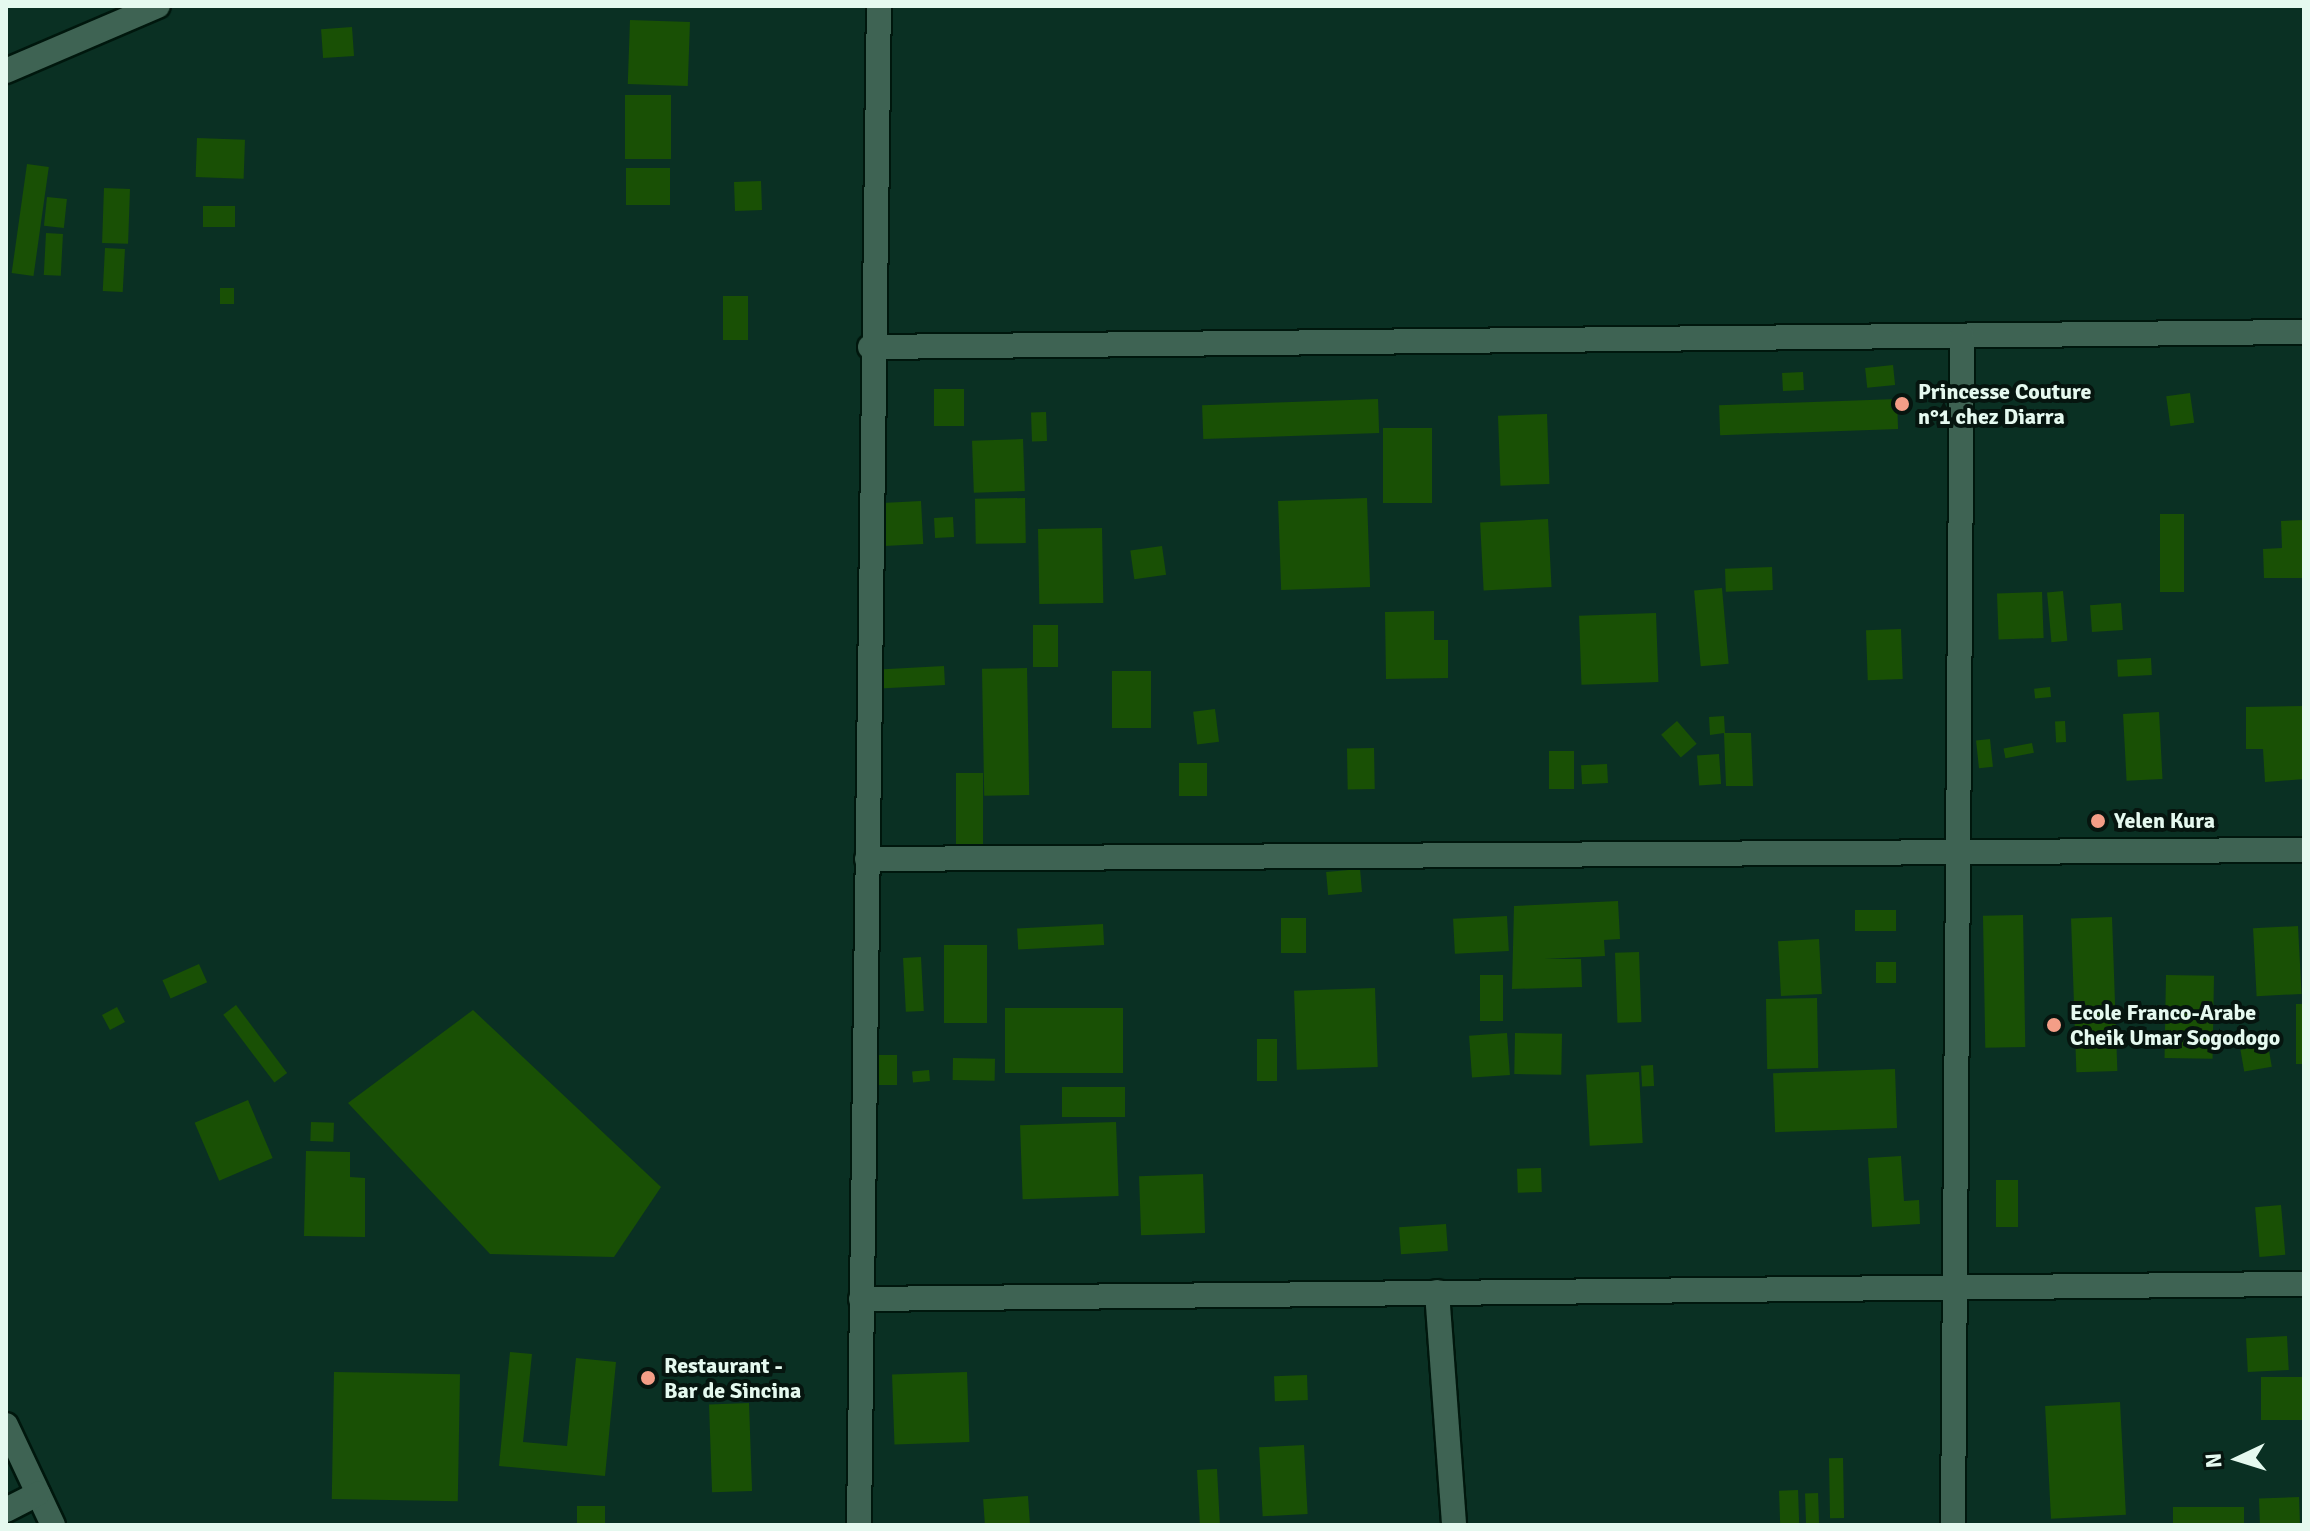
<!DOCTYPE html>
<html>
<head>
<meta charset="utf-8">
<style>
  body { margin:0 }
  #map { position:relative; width:2310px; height:1531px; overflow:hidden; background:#0a3023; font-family:Signika,sans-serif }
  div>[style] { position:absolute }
  .building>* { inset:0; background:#195005; transform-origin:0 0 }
  .roads { filter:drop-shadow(2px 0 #00170d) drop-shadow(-2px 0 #00170d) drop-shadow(0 2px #00170d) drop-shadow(0 -2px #00170d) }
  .minor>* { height:24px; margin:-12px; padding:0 12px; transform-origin:12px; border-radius:12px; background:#3e6353 }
  .dots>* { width:22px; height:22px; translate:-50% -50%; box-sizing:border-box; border:4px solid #06150f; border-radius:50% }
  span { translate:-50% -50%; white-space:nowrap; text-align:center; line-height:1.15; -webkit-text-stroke:8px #06150f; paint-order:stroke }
  .poi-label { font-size:22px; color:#e5f9ef; font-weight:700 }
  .left { translate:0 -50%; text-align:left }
  .frame { position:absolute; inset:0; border:8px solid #e5f9ef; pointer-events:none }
  .north { position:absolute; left:2198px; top:1419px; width:80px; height:80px; -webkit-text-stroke:6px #06150f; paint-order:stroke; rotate:266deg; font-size:22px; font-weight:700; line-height:32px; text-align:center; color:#e5f9ef }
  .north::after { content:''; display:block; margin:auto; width:28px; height:36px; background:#e5f9ef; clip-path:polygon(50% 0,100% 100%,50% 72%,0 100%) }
</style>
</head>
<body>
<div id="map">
  <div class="building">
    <i style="left:630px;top:20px;width:60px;height:64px;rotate:2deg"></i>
    <i style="left:352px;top:27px;width:29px;height:31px;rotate:86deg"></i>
    <i style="left:671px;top:95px;width:64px;height:46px;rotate:90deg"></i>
    <i style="left:197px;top:138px;width:48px;height:39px;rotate:2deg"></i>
    <i style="left:27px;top:164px;width:22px;height:110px;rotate:8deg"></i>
    <i style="left:626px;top:168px;width:44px;height:37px"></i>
    <i style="left:761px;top:181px;width:29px;height:27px;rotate:88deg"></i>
    <i style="left:104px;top:188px;width:26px;height:55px;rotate:2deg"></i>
    <i style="left:47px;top:197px;width:20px;height:29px;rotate:6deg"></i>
    <i style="left:203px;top:206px;width:32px;height:21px"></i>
    <i style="left:46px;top:233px;width:17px;height:42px;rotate:3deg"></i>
    <i style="left:105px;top:248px;width:20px;height:43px;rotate:3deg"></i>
    <i style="left:234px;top:288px;width:16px;height:14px;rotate:90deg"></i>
    <i style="left:723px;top:296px;width:25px;height:44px"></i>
    <i style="left:1893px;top:365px;width:20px;height:28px;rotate:84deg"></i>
    <i style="left:1803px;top:372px;width:18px;height:21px;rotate:87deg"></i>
    <i style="left:934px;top:389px;width:30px;height:37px"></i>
    <i style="left:2190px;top:393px;width:30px;height:24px;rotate:82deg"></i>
    <i style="left:1378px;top:399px;width:34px;height:176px;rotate:88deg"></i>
    <i style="left:1897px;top:399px;width:30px;height:178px;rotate:88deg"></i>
    <i style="left:1046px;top:412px;width:29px;height:15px;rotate:88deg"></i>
    <i style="left:1547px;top:414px;width:70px;height:49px;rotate:88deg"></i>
    <i style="left:1383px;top:428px;width:49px;height:75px"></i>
    <i style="left:1023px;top:439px;width:52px;height:51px;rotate:88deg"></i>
    <i style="left:1025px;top:498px;width:45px;height:50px;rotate:89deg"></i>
    <i style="left:1367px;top:498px;width:89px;height:89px;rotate:88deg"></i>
    <i style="left:921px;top:501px;width:43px;height:39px;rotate:87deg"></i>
    <i style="left:2160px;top:514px;width:24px;height:78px"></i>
    <i style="left:953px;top:517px;width:20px;height:19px;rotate:87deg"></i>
    <i style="left:1548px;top:519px;width:68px;height:68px;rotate:87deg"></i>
    <i style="clip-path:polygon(2304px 520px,2304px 578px,2264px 578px,2263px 549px,2282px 548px,2281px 521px)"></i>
    <i style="left:1102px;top:528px;width:75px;height:64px;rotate:89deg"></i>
    <i style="left:1162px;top:546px;width:29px;height:32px;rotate:82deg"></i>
    <i style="left:1772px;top:567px;width:23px;height:47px;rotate:88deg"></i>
    <i style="left:1722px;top:588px;width:76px;height:28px;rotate:85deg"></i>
    <i style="left:2063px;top:591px;width:50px;height:16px;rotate:85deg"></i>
    <i style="left:2042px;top:592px;width:46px;height:45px;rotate:88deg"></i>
    <i style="left:2121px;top:603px;width:27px;height:31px;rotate:86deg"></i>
    <i style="clip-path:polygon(1434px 611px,1434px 640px,1448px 640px,1448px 678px,1386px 679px,1385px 612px)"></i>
    <i style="left:1656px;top:613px;width:69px;height:77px;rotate:88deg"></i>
    <i style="left:1033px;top:625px;width:25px;height:42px"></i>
    <i style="left:1901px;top:629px;width:50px;height:35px;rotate:88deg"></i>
    <i style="left:2151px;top:658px;width:17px;height:34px;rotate:87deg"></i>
    <i style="left:944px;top:666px;width:19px;height:65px;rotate:87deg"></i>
    <i style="left:1027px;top:668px;width:127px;height:45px;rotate:89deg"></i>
    <i style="left:1112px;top:671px;width:39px;height:57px"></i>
    <i style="left:2050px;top:687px;width:10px;height:16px;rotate:84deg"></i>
    <i style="clip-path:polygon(2304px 706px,2304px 779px,2265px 782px,2263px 749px,2246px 749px,2246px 707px)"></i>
    <i style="left:1215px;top:709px;width:33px;height:22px;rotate:83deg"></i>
    <i style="left:2159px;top:712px;width:67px;height:36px;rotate:87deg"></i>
    <i style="clip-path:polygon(1724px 716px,1725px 733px,1751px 733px,1753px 786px,1726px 786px,1724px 733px,1710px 735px,1709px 717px)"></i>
    <i style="left:1677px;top:721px;width:30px;height:21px;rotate:49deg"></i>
    <i style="left:2065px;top:721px;width:21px;height:10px;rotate:87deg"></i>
    <i style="left:1990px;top:739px;width:28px;height:14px;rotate:84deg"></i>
    <i style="left:2032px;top:743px;width:10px;height:29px;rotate:79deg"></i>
    <i style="left:1374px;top:748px;width:41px;height:27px;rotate:89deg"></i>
    <i style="left:1549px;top:751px;width:25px;height:38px"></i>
    <i style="left:1719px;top:754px;width:30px;height:22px;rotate:86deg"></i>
    <i style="left:1179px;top:763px;width:28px;height:33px"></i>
    <i style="left:1607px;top:764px;width:19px;height:26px;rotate:87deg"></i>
    <i style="left:956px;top:773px;width:27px;height:72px"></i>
    <i style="left:1360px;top:869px;width:23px;height:34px;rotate:85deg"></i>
    <i style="clip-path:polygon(1618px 901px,1620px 939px,1604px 940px,1605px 956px,1544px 959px,1581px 959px,1582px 987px,1512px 989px,1514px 906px)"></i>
    <i style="left:1855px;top:910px;width:41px;height:21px"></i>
    <i style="left:2023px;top:915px;width:132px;height:40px;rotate:89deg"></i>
    <i style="left:1507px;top:916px;width:35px;height:54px;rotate:87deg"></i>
    <i style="left:2112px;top:917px;width:154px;height:41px;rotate:88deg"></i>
    <i style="left:1281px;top:918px;width:25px;height:35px"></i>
    <i style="left:1103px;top:924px;width:21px;height:86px;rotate:87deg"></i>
    <i style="left:2298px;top:926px;width:68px;height:45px;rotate:87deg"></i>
    <i style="left:1819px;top:939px;width:55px;height:41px;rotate:87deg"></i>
    <i style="left:944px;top:945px;width:43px;height:78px"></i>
    <i style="left:1639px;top:952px;width:70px;height:24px;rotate:88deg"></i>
    <i style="left:921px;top:957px;width:54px;height:18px;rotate:87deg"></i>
    <i style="left:1876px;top:962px;width:20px;height:21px"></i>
    <i style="left:199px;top:964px;width:20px;height:40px;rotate:66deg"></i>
    <i style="left:1480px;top:975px;width:23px;height:46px"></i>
    <i style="left:2166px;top:975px;width:48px;height:83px;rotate:1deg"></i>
    <i style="left:1375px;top:988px;width:79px;height:81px;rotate:88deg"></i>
    <i style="left:1817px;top:998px;width:70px;height:51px;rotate:89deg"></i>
    <i style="left:2296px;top:1004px;width:8px;height:60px"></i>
    <i style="left:236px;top:1005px;width:85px;height:16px;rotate:53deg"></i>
    <i style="left:117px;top:1007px;width:17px;height:17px;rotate:62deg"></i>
    <i style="left:1005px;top:1008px;width:118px;height:65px"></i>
    <i style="clip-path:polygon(473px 1010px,661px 1187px,614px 1257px,490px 1254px,348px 1103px)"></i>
    <i style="left:1507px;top:1033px;width:42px;height:38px;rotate:86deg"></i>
    <i style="left:1515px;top:1033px;width:47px;height:41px;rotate:1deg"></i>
    <i style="left:1257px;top:1039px;width:20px;height:42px"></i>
    <i style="left:2268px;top:1045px;width:22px;height:28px;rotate:80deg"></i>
    <i style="left:872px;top:1055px;width:25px;height:30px"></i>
    <i style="left:953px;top:1058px;width:42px;height:22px;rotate:1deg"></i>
    <i style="left:1653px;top:1065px;width:21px;height:12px;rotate:87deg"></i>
    <i style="left:1895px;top:1069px;width:59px;height:122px;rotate:88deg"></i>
    <i style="left:929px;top:1070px;width:11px;height:17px;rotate:85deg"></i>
    <i style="left:1639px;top:1072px;width:71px;height:53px;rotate:87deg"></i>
    <i style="left:1062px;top:1087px;width:63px;height:30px"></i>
    <i style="left:248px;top:1100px;width:63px;height:58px;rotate:67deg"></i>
    <i style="left:311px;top:1122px;width:23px;height:19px;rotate:2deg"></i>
    <i style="left:1116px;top:1122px;width:74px;height:96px;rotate:88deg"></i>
    <i style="clip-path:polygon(306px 1151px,350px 1152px,350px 1177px,365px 1178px,365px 1237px,304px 1236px)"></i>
    <i style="clip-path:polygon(1901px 1156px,1904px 1201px,1919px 1200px,1920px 1224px,1872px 1227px,1868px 1158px)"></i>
    <i style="left:1541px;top:1168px;width:24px;height:24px;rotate:88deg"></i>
    <i style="left:1203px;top:1174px;width:59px;height:64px;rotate:88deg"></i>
    <i style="left:1996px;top:1180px;width:22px;height:47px"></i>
    <i style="left:2281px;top:1205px;width:50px;height:26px;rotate:85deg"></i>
    <i style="left:1446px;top:1224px;width:27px;height:47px;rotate:86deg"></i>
    <i style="left:2287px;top:1336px;width:34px;height:41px;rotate:87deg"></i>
    <i style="clip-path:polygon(510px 1352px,532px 1354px,523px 1442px,567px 1446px,576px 1358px,616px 1362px,605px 1476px,499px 1466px)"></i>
    <i style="left:334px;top:1372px;width:126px;height:127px;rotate:1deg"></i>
    <i style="left:967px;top:1372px;width:70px;height:75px;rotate:88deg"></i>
    <i style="left:1307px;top:1375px;width:25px;height:33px;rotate:88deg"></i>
    <i style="left:2304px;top:1377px;width:43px;height:43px;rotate:90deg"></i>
    <i style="left:2120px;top:1402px;width:113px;height:75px;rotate:87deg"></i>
    <i style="left:749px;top:1403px;width:88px;height:40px;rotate:88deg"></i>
    <i style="left:1304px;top:1445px;width:69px;height:45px;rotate:87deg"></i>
    <i style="left:1843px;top:1458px;width:60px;height:14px;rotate:89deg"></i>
    <i style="left:1217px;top:1469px;width:56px;height:20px;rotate:87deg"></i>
    <i style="left:1798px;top:1490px;width:35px;height:19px;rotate:88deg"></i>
    <i style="left:1818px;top:1493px;width:32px;height:13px;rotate:88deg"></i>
    <i style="left:1028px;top:1496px;width:29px;height:45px;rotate:86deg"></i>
    <i style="left:2299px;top:1497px;width:28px;height:40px;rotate:88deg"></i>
    <i style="left:605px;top:1506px;width:19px;height:28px;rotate:90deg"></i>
    <i style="left:2244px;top:1507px;width:18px;height:71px;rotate:90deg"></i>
  </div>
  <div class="roads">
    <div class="minor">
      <i style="left:6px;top:71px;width:165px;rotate:-23.2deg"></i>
      <i style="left:870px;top:347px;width:1434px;rotate:-0.6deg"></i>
      <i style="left:867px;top:859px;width:1437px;rotate:-0.36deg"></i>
      <i style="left:1437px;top:1292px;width:234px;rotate:85.8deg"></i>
      <i style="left:861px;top:1299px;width:1443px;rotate:-0.6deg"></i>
      <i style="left:6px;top:1425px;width:110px;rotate:64.8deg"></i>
      <i style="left:6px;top:1510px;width:36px;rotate:-27deg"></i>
      <i style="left:859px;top:1525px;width:1519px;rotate:-89.25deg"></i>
      <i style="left:1953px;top:1525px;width:1189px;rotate:-89.57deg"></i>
    </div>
  </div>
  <div class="dots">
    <i style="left:1902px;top:404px;background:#f49e87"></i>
    <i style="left:2098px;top:821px;background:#f49e87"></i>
    <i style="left:2054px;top:1025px;background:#f49e87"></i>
    <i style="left:648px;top:1378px;background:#f49e87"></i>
  </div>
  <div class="poi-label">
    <span class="left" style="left:1918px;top:404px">Princesse Couture<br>n°1 chez Diarra</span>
    <span class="left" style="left:2114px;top:821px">Yelen Kura</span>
    <span class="left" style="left:2070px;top:1025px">Ecole Franco-Arabe<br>Cheik Umar Sogodogo</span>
    <span class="left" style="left:664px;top:1378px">Restaurant -<br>Bar de Sincina</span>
  </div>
  <div class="frame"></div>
  <div class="north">N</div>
</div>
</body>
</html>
